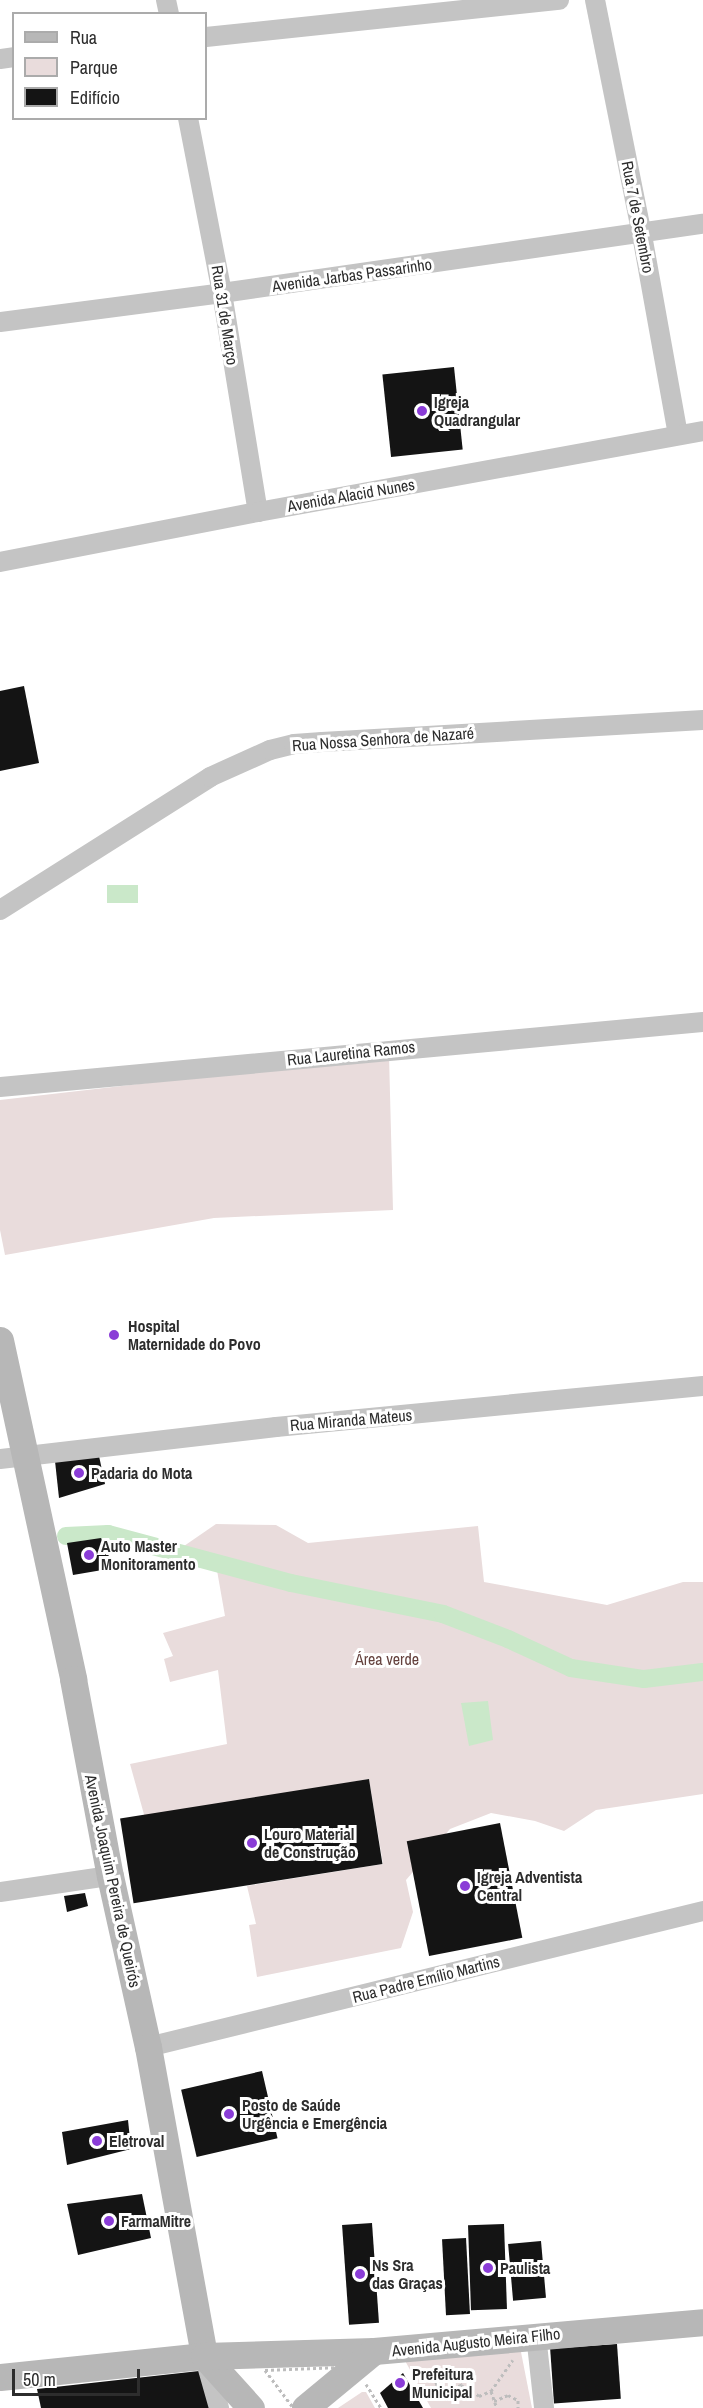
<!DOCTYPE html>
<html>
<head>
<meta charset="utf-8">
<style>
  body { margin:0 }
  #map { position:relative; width:703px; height:2408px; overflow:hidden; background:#fff; font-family:"Archivo Narrow",sans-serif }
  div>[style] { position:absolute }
  .green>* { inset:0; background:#e9dcdc }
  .water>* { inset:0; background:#cae8c9; transform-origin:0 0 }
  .canal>* { height:18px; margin:-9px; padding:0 9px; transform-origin:9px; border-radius:9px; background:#cae8c9 }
  .building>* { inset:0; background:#141414; transform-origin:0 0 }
  .path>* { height:3px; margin-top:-1.5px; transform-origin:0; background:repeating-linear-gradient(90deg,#bdbdbd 0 3px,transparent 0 6px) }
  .street>* { height:20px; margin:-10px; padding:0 10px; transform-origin:10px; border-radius:10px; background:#c4c4c4 }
  .secondary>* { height:27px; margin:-13.5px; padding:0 13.5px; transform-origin:13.5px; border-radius:13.5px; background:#b7b7b7 }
  .dots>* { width:16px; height:16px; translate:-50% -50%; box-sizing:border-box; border:3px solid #fff; border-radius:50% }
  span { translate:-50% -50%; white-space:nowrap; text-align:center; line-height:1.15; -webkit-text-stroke:6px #fff; paint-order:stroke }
  .street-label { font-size:16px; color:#2d2d2d }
  .poi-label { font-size:16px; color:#2d2d2d; font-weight:700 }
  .left { translate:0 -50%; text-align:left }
  .park-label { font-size:16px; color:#65423e }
  .legend { position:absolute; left:12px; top:12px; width:195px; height:108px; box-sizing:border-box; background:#fff; border:2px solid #ababab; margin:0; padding:8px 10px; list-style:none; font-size:18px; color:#2d2d2d }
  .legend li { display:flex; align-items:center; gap:12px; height:30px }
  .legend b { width:30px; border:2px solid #ababab }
  .scale { position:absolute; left:12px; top:2369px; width:128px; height:27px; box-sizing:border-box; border:3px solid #2d2d2d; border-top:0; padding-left:8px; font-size:18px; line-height:21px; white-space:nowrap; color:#2d2d2d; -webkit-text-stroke:4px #fff; paint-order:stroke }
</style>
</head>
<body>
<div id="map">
  <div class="green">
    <i style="clip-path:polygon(389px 1055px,393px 1210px,214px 1218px,5px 1255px,0 1230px,0 1100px)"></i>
    <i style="clip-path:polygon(216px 1524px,276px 1525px,308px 1543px,478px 1526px,484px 1582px,607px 1605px,683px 1582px,703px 1582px,703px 1794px,596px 1810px,564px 1831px,535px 1821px,491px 1813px,450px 1829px,406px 1880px,413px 1912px,401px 1948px,257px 1977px,249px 1925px,256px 1924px,247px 1886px,383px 1864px,369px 1779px,145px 1818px,130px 1764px,227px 1744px,218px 1670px,170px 1682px,164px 1659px,173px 1656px,163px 1633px,225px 1616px,215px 1559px,184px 1546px)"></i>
    <i style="clip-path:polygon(520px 2347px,532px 2408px,431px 2408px,403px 2357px)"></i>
    <i style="clip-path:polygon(362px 2392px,366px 2392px,375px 2408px,338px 2408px)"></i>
  </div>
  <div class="water">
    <i style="left:138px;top:885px;width:18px;height:31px;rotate:90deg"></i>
    <i style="clip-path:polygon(488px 1701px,493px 1740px,469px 1746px,461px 1703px)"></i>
  </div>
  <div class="canal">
    <i style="left:66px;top:1536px;width:42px;rotate:-2.7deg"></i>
    <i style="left:108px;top:1534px;width:189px;rotate:15deg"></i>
    <i style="left:291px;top:1583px;width:155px;rotate:11.5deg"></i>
    <i style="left:443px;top:1614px;width:70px;rotate:21deg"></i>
    <i style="left:508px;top:1639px;width:69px;rotate:24.7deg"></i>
    <i style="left:571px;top:1668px;width:74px;rotate:8.6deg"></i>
    <i style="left:644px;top:1679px;width:59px;rotate:-6.8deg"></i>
  </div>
  <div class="building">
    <i style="left:454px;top:367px;width:83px;height:72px;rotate:84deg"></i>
    <i style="clip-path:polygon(24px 686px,39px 763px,0 771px,0 691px)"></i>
    <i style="clip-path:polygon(99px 1456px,105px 1484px,59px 1498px,55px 1461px)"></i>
    <i style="clip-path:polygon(101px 1538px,114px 1568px,73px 1575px,67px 1543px)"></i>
    <i style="left:369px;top:1779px;width:86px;height:252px;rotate:81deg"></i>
    <i style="left:500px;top:1823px;width:117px;height:95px;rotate:79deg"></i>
    <i style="clip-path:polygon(85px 1893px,88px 1906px,67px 1912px,64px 1896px)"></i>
    <i style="left:262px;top:2071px;width:69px;height:83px;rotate:77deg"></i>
    <i style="clip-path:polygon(128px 2120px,131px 2149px,67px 2165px,62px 2132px)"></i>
    <i style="clip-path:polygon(142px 2194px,151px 2238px,78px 2255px,67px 2204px)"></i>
    <i style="left:372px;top:2223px;width:100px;height:30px;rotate:86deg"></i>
    <i style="left:504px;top:2224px;width:85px;height:36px;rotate:88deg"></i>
    <i style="left:466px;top:2238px;width:76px;height:24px;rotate:87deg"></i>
    <i style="left:541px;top:2241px;width:57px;height:33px;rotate:85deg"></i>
    <i style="left:617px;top:2344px;width:55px;height:67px;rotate:86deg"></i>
    <i style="clip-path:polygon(199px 2371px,210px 2408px,41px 2408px,37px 2389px)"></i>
    <i style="clip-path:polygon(403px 2373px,423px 2408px,388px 2408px,380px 2393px)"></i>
  </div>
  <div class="path">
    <i style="left:341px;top:2367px;width:63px;rotate:141.5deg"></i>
    <i style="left:292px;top:2406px;width:45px;rotate:-126.9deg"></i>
    <i style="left:265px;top:2370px;width:76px;rotate:-2.3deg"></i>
    <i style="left:366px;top:2384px;width:28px;rotate:58deg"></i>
    <i style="left:461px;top:2385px;width:13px;rotate:157deg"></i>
    <i style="left:449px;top:2390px;width:6px;rotate:-171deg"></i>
    <i style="left:443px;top:2389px;width:7px;rotate:-146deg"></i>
    <i style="left:437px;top:2385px;width:9px;rotate:-108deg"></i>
    <i style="left:434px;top:2376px;width:10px;rotate:-45deg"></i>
    <i style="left:441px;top:2369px;width:9px"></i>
    <i style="left:450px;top:2369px;width:19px;rotate:55deg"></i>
    <i style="left:461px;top:2385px;width:21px;rotate:31deg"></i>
    <i style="left:479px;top:2396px;width:13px;rotate:-23deg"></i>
    <i style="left:491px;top:2391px;width:38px;rotate:-55deg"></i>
    <i style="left:491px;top:2391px;width:18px;rotate:71deg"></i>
    <i style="left:494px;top:2401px;width:15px;rotate:-23deg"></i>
    <i style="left:508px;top:2395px;width:11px;rotate:27deg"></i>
    <i style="left:518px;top:2400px;width:8px;rotate:90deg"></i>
  </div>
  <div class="street">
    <i style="left:166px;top:0;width:14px;rotate:78deg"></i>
    <i style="left:595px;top:0;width:240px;rotate:78.7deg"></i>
    <i style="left:642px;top:235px;width:203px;rotate:79.8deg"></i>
    <i style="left:206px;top:37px;width:355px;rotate:-6deg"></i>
    <i style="left:0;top:59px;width:14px;rotate:-8deg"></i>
    <i style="left:188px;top:118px;width:178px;rotate:79deg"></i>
    <i style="left:222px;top:293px;width:222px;rotate:80.7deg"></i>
    <i style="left:0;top:322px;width:224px;rotate:-7.4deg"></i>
    <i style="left:222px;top:293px;width:486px;rotate:-8.2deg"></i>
    <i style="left:0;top:562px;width:263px;rotate:-11deg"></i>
    <i style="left:258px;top:512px;width:452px;rotate:-10.3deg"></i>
    <i style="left:0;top:910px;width:249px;rotate:-32.3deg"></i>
    <i style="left:210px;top:777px;width:66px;rotate:-24.2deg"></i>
    <i style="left:270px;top:750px;width:25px;rotate:-14deg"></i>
    <i style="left:294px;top:744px;width:28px;rotate:-4deg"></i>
    <i style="left:322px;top:742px;width:382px;rotate:-3.3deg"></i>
    <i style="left:0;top:1087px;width:706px;rotate:-5.28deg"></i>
    <i style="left:0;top:1459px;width:278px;rotate:-6.6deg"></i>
    <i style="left:276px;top:1427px;width:429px;rotate:-5.5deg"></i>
    <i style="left:0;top:1892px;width:111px;rotate:-8.3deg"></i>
    <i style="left:148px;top:2047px;width:571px;rotate:-13.77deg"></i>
    <i style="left:536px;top:2335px;width:73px;rotate:83.7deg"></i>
    <i style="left:206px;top:2362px;width:48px;rotate:74.2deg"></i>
  </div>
  <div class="secondary">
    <i style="left:0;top:1340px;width:347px;rotate:77.8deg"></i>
    <i style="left:73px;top:1679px;width:200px;rotate:79.4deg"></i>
    <i style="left:110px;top:1876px;width:175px;rotate:77.5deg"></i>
    <i style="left:148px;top:2047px;width:314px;rotate:79.7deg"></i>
    <i style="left:204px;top:2356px;width:70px;rotate:47.9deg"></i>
    <i style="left:0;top:2377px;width:205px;rotate:-5.9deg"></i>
    <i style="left:204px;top:2356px;width:170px;rotate:-1.7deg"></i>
    <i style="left:374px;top:2351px;width:330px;rotate:-5deg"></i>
    <i style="left:305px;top:2408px;width:89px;rotate:-39.6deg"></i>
  </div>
  <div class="dots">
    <i style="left:422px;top:411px;background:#8a3cd7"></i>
    <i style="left:114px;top:1335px;background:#8a3cd7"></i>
    <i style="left:79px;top:1473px;background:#8a3cd7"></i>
    <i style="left:89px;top:1555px;background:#8a3cd7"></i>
    <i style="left:252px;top:1843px;background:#8a3cd7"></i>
    <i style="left:465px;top:1886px;background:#8a3cd7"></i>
    <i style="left:229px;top:2114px;background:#8a3cd7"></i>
    <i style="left:97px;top:2141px;background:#8a3cd7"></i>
    <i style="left:109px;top:2221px;background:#8a3cd7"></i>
    <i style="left:488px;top:2268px;background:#8a3cd7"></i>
    <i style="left:360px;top:2274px;background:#8a3cd7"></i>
    <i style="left:400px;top:2383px;background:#8a3cd7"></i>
  </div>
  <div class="street-label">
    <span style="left:638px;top:217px;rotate:79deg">Rua 7 de Setembro</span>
    <span style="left:352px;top:275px;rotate:-8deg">Avenida Jarbas Passarinho</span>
    <span style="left:225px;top:315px;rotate:81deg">Rua 31 de Março</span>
    <span style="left:351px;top:495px;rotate:-10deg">Avenida Alacid Nunes</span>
    <span style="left:383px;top:739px;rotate:-4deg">Rua Nossa Senhora de Nazaré</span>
    <span style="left:351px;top:1053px;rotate:-6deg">Rua Lauretina Ramos</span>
    <span style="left:351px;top:1420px;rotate:-5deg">Rua Miranda Mateus</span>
    <span style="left:113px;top:1881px;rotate:78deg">Avenida Joaquim Pereira de Queirós</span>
    <span style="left:426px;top:1979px;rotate:-14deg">Rua Padre Emílio Martins</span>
    <span style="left:476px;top:2342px;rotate:-6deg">Avenida Augusto Meira Filho</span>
  </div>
  <div class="poi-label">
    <span class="left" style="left:434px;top:411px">Igreja<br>Quadrangular</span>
    <span class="left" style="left:128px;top:1335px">Hospital<br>Maternidade do Povo</span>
    <span class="left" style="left:91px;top:1473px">Padaria do Mota</span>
    <span class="left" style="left:101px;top:1555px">Auto Master<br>Monitoramento</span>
    <span class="left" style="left:264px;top:1843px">Louro Material<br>de Construção</span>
    <span class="left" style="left:477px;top:1886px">Igreja Adventista<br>Central</span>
    <span class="left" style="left:242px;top:2114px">Posto de Saúde<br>Urgência e Emergência</span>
    <span class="left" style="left:109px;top:2141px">Eletroval</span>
    <span class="left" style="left:121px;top:2221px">FarmaMitre</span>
    <span class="left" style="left:372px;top:2274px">Ns Sra<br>das Graças</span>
    <span class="left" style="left:500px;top:2268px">Paulista</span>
    <span class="left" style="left:412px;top:2383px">Prefeitura<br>Municipal</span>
  </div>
  <div class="park-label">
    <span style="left:387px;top:1659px">Área verde</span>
  </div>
  <ul class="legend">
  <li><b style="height:8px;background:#b7b7b7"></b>Rua</li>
  <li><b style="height:16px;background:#e9dcdc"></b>Parque</li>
  <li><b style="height:16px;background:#141414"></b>Edifício</li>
  </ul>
  <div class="scale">50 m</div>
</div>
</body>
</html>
